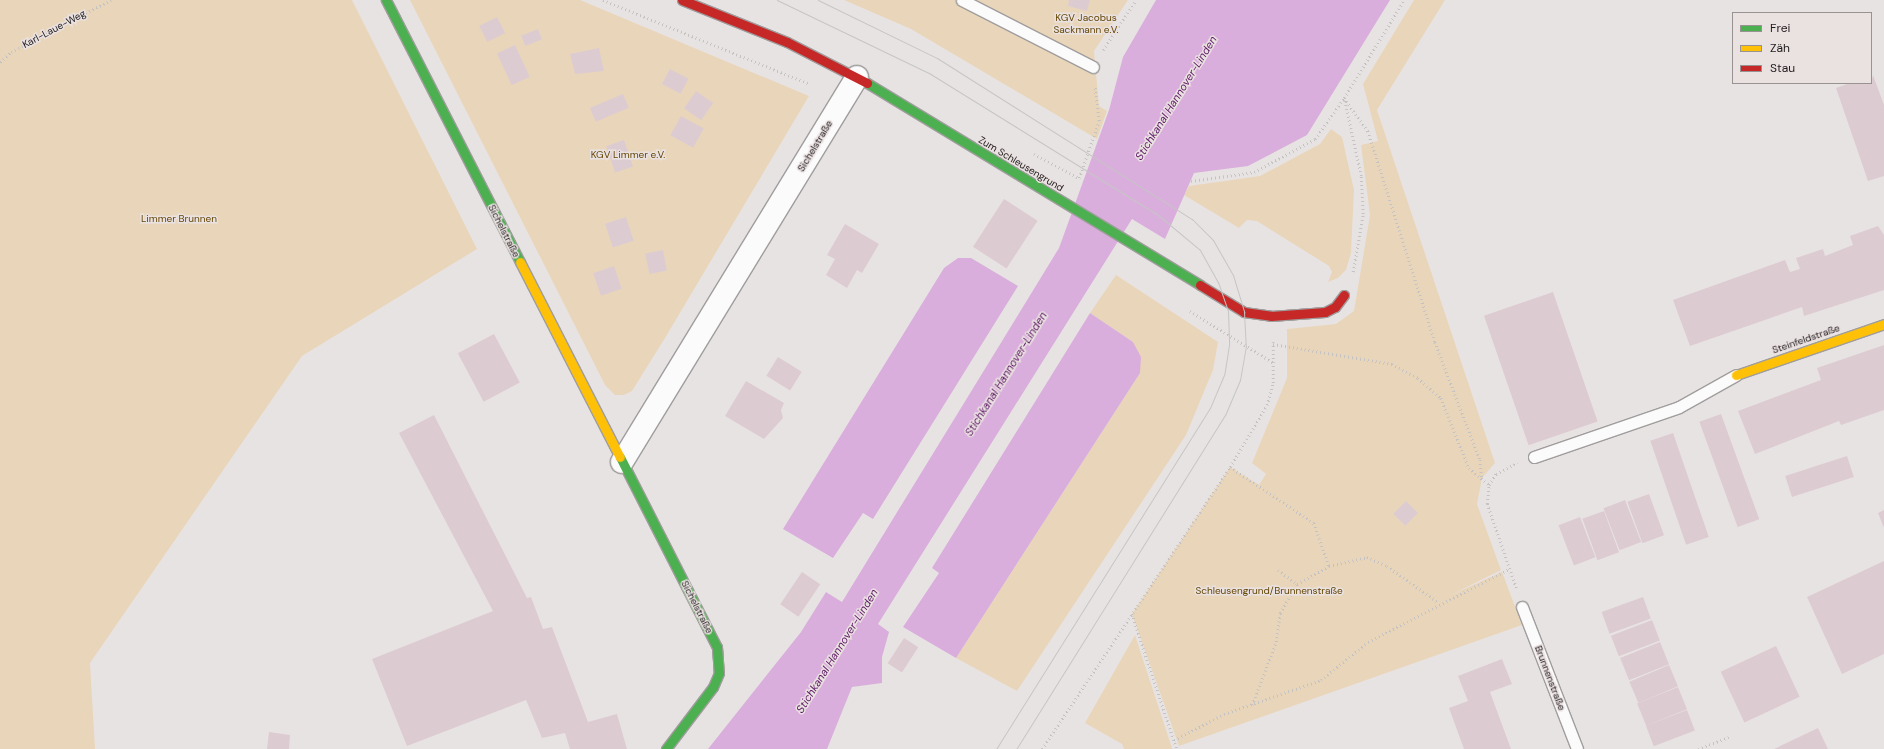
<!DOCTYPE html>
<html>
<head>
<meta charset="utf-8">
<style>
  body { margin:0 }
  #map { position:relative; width:1884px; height:749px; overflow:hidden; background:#e8e3e3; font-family:"DM Sans",sans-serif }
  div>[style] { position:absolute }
  .green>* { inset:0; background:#e9d6ba }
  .water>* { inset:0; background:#d9aedc }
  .building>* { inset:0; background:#ddcbd2; transform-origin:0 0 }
  .path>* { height:2.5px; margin-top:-1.25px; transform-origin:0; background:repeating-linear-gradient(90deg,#c4c2c2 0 1px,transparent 0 4px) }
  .roads { filter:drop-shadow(1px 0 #a09d9d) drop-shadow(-1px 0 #a09d9d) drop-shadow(0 1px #a09d9d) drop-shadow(0 -1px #a09d9d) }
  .lane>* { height:11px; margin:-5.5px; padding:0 5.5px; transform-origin:5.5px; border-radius:5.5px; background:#fcfbfb }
  .street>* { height:22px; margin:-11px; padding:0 11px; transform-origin:11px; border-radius:11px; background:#fcfbfb }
  .fast>* { height:9px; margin:-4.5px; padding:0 4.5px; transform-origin:4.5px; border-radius:4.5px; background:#4caf50 }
  .slow>* { height:9px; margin:-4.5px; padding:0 4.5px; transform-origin:4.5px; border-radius:4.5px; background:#ffc107 }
  .jam>* { height:9px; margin:-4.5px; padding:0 4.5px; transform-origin:4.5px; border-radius:4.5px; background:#c62828 }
  .tram>* { height:1px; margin:-0.5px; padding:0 0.5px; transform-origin:0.5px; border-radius:0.5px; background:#c6c5c5 }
  span { translate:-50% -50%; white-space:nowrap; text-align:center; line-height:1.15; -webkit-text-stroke:3px #eae1e1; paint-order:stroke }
  .park-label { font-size:10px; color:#644704 }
  .street-label { font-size:10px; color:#201c1c }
  .water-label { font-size:11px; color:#5c1665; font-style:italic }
  .legend { position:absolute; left:1732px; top:12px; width:140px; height:72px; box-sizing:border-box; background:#eae1e1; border:1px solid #999292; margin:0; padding:5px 7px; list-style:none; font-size:12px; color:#201c1c }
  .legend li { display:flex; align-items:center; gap:8px; height:20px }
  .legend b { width:20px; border:1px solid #999292 }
</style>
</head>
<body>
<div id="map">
  <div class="green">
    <i style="clip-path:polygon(0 0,352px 0,477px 249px,302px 356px,90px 663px,95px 749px,0 749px)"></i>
    <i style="clip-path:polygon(410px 0,580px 0,809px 96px,665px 338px,632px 391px,624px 395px,615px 395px,605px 385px)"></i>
    <i style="clip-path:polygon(844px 0,1128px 0,1094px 51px,1099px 106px,1107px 111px,1097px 139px,911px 29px)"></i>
    <i style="clip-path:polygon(1414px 0,1445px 0,1377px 110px,1495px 463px,1482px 478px,1477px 504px,1501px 570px,1449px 596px,1502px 572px,1522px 625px,1179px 746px,1132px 614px,1230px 467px,1259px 485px,1266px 474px,1252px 463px,1287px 378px,1287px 329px,1336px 324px,1354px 311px,1370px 215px,1361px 145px,1378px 141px,1363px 84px)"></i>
    <i style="clip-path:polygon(1331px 129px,1342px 137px,1354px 190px,1351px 253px,1346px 270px,1338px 278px,1328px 282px,1332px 272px,1329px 266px,1257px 221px,1247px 220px,1239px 228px,1184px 195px,1189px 186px,1260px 176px,1320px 144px)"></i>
    <i style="clip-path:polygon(1116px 275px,1218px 342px,1213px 370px,1186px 435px,1017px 691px,956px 658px,1140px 373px,1133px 342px,1090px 313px)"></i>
    <i style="clip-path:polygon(1135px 635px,1172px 748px,1172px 749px,1124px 749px,1122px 744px,1085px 723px)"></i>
  </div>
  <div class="water">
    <i style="clip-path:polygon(1156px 0,1390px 0,1307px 135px,1248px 166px,1194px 173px,1165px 239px,1132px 219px,878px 624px,889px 632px,882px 657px,882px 683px,852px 687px,827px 749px,708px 749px,801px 632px,826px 592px,842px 602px,1059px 248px,1109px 110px,1123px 57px)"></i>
    <i style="clip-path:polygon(958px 258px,971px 258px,1018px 286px,873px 519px,863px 513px,833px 558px,783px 529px,944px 268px)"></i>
    <i style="clip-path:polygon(1090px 313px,1133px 342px,1141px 357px,1140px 373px,956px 658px,903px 627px,939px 573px,932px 568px)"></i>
  </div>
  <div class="building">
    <i style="clip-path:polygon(1069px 0,1090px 0,1087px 11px,1068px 6px)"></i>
    <i style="left:497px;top:17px;width:18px;height:20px;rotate:63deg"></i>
    <i style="left:538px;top:29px;width:11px;height:18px;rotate:68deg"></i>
    <i style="left:515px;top:45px;width:35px;height:20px;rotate:65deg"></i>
    <i style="clip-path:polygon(599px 48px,604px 71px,575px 74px,570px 54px)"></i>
    <i style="left:670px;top:69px;width:21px;height:17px;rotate:28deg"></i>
    <i style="clip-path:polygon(1873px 75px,1884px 105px,1884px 176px,1868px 181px,1836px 88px,1850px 83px,1871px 83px)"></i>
    <i style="left:696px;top:91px;width:21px;height:21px;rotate:35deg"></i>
    <i style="left:623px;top:94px;width:15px;height:36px;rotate:67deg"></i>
    <i style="left:681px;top:116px;width:26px;height:22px;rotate:29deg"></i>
    <i style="left:624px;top:140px;width:28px;height:19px;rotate:71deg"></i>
    <i style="left:1004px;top:199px;width:40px;height:57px;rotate:33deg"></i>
    <i style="left:626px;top:217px;width:25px;height:22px;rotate:72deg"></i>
    <i style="clip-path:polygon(845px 224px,879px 244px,862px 273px,857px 270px,847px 288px,826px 275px,835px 259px,827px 255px)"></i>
    <i style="clip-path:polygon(1878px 226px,1884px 235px,1884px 290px,1804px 316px,1802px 307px,1690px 346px,1673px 300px,1785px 260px,1790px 272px,1800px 269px,1796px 258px,1823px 249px,1825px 256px,1853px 245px,1850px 236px)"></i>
    <i style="left:663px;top:250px;width:21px;height:18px;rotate:79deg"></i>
    <i style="left:614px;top:266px;width:24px;height:22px;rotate:71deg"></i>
    <i style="left:1553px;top:292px;width:137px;height:73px;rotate:71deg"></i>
    <i style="left:494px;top:334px;width:55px;height:41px;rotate:62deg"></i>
    <i style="clip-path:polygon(1884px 345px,1884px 410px,1841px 425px,1839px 421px,1755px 454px,1738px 411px,1821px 380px,1817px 368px)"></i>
    <i style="left:778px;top:357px;width:28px;height:22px;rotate:32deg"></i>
    <i style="clip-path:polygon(746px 381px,784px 403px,781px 410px,783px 418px,764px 439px,725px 416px)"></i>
    <i style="left:1721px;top:414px;width:112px;height:23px;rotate:70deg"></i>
    <i style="clip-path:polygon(434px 415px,527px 598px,531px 597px,543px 629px,552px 627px,588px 722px,617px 714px,627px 749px,570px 749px,565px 733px,542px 738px,526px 700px,407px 746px,372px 659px,493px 611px,399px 433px)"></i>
    <i style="left:1673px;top:433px;width:110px;height:24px;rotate:71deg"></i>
    <i style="left:1847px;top:456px;width:22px;height:65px;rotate:72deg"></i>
    <i style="left:1649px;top:494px;width:44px;height:23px;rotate:70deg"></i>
    <i style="left:1625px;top:500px;width:45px;height:23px;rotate:69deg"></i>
    <i style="left:1406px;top:501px;width:17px;height:18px;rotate:45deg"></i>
    <i style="clip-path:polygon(1884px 510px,1884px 528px,1878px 513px)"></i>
    <i style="left:1604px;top:511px;width:44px;height:23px;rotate:70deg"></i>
    <i style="left:1580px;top:517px;width:43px;height:23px;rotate:69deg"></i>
    <i style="clip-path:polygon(1884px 561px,1884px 654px,1842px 674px,1807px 597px)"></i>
    <i style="left:802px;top:572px;width:22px;height:39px;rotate:34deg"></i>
    <i style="left:1643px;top:597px;width:23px;height:44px;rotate:70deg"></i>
    <i style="left:1652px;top:620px;width:22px;height:44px;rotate:69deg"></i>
    <i style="left:904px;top:638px;width:17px;height:30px;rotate:33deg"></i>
    <i style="left:1660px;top:642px;width:24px;height:43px;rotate:68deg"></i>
    <i style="left:1776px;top:646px;width:56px;height:61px;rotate:65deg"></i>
    <i style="clip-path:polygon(1502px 659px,1512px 684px,1490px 692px,1511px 749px,1464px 749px,1449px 708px,1468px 701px,1458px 676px)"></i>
    <i style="left:1669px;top:665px;width:23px;height:43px;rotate:67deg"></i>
    <i style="left:1678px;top:687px;width:24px;height:44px;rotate:68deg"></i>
    <i style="left:1687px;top:710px;width:22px;height:44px;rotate:69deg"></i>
    <i style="clip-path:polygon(1818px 728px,1828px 749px,1774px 749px)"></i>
    <i style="clip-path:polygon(269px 732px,290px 735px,289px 749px,267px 749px)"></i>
  </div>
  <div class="path">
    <i style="left:603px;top:0;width:223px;rotate:22.1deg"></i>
    <i style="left:1103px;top:50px;width:60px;rotate:-56.6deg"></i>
    <i style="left:0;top:62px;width:15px;rotate:-42deg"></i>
    <i style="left:11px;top:52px;width:113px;rotate:-27.5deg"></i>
    <i style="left:1034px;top:154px;width:51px;rotate:28.1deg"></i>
    <i style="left:1079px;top:178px;width:60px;rotate:-70.7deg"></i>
    <i style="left:1099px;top:121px;width:35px;rotate:-97deg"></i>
    <i style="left:1191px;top:181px;width:64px;rotate:-8.1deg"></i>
    <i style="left:1254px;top:172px;width:69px;rotate:-28.4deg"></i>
    <i style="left:1315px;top:139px;width:50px;rotate:-54.7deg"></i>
    <i style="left:1344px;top:98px;width:41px;rotate:54deg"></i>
    <i style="left:1368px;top:131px;width:221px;rotate:72.4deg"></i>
    <i style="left:1435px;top:342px;width:126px;rotate:69.1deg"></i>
    <i style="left:1480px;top:460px;width:18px;rotate:84deg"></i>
    <i style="left:1353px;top:272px;width:59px;rotate:-80.2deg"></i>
    <i style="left:1363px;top:214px;width:38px;rotate:-93deg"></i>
    <i style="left:1361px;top:176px;width:80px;rotate:-102.3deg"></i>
    <i style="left:1344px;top:98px;width:115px;rotate:-58.5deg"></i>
    <i style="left:1190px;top:311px;width:99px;rotate:31.8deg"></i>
    <i style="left:1273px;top:344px;width:121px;rotate:9.5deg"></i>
    <i style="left:1392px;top:364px;width:30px;rotate:28deg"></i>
    <i style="left:1418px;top:378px;width:30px;rotate:41deg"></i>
    <i style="left:1441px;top:398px;width:75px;rotate:68.2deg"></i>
    <i style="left:1469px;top:468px;width:26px;rotate:40deg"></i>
    <i style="left:1230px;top:467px;width:101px;rotate:33.7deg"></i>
    <i style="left:1314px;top:523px;width:46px;rotate:70.8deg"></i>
    <i style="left:1329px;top:566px;width:39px;rotate:-13deg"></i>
    <i style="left:1367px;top:557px;width:22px;rotate:24deg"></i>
    <i style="left:1387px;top:566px;width:62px;rotate:35.2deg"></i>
    <i style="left:1278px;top:570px;width:24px;rotate:36deg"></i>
    <i style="left:1516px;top:588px;width:89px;rotate:-109deg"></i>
    <i style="left:1487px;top:504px;width:19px;rotate:-84deg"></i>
    <i style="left:1489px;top:485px;width:13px;rotate:-58deg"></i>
    <i style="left:1496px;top:474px;width:24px;rotate:-28deg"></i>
    <i style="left:1132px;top:614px;width:142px;rotate:71.6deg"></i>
    <i style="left:1252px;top:705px;width:67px;rotate:-69.1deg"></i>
    <i style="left:1276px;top:642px;width:29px;rotate:-82deg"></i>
    <i style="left:1280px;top:613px;width:34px;rotate:-60deg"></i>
    <i style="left:1297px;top:584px;width:37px;rotate:-29deg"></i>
    <i style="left:1174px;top:740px;width:56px;rotate:-27.5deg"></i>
    <i style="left:1224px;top:714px;width:103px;rotate:-19.3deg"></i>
    <i style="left:1321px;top:680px;width:60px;rotate:-39deg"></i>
    <i style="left:1368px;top:642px;width:159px;rotate:-27.4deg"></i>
    <i style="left:1042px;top:749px;width:339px;rotate:-56.3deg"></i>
    <i style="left:1230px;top:467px;width:72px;rotate:-59.2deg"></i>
    <i style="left:1267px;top:405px;width:23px;rotate:-75deg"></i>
    <i style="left:1273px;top:383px;width:41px;rotate:-90deg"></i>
    <i style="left:1698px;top:749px;width:33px;rotate:-21deg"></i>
  </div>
  <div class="roads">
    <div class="lane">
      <i style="left:962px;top:0;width:147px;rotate:27.1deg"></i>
      <i style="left:1534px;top:457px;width:153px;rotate:-19deg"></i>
      <i style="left:1679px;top:407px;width:65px;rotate:-29.3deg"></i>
      <i style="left:1522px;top:607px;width:152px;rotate:68.8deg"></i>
    </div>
    <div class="street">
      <i style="left:622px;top:462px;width:451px;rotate:-58.6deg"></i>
    </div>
    <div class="fast">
      <i style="left:386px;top:0;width:294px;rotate:62.9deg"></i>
      <i style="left:867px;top:83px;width:389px;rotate:31.2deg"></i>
      <i style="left:620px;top:457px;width:213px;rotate:63deg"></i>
      <i style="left:717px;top:647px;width:26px;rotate:86deg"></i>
      <i style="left:719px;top:673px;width:15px;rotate:113deg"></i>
      <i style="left:713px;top:687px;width:78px;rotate:127.2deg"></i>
    </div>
    <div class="slow">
      <i style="left:520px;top:262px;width:219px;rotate:62.9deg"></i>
      <i style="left:1736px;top:375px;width:157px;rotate:-19deg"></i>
    </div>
    <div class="jam">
      <i style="left:682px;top:0;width:113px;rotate:21.8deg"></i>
      <i style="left:787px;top:42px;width:90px;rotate:27.1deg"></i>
      <i style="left:1200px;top:285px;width:52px;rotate:31.5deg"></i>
      <i style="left:1244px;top:312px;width:27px;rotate:8deg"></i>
      <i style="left:1271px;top:316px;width:54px;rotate:-4.2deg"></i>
      <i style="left:1325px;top:312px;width:11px;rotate:-27deg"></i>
      <i style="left:1335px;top:307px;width:15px;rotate:-53deg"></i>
    </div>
  </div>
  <div class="tram">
    <i style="left:777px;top:0;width:169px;rotate:25.7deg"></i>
    <i style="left:929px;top:73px;width:269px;rotate:31.8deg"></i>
    <i style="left:1158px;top:215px;width:55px;rotate:39.8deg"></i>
    <i style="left:1200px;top:250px;width:37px;rotate:61deg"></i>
    <i style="left:1218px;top:282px;width:31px;rotate:71deg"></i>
    <i style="left:1228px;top:311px;width:34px;rotate:88deg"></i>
    <i style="left:1229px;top:345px;width:30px;rotate:99deg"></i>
    <i style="left:1224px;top:375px;width:36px;rotate:113deg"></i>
    <i style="left:1210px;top:408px;width:403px;rotate:122.1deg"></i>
    <i style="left:818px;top:0;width:132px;rotate:26deg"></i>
    <i style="left:937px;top:58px;width:302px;rotate:32.3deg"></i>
    <i style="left:1192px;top:219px;width:30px;rotate:45deg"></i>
    <i style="left:1213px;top:240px;width:40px;rotate:60.3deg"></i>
    <i style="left:1233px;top:275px;width:39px;rotate:73deg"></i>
    <i style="left:1244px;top:312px;width:34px;rotate:87deg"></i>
    <i style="left:1246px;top:346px;width:35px;rotate:100deg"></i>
    <i style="left:1240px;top:380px;width:38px;rotate:113deg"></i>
    <i style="left:1225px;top:415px;width:394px;rotate:122deg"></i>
  </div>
  <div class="park-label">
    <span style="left:1086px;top:23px">KGV Jacobus<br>Sackmann e.V.</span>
    <span style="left:628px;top:155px">KGV Limmer e.V.</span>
    <span style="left:179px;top:219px">Limmer Brunnen</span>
    <span style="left:1269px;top:591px">Schleusengrund/Brunnenstraße</span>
  </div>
  <div class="street-label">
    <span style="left:54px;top:29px;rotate:-28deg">Karl-Laue-Weg</span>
    <span style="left:815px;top:146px;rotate:-59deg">Sichelstraße</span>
    <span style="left:1021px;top:164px;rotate:31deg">Zum Schleusengrund</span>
    <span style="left:504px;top:231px;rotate:63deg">Sichelstraße</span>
    <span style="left:1806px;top:339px;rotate:-19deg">Steinfeldstraße</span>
    <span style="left:697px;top:607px;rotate:63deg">Sichelstraße</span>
    <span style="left:1550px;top:678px;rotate:69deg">Brunnenstraße</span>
  </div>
  <div class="water-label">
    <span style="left:1176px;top:98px;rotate:-58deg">Stichkanal Hannover-Linden</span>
    <span style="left:1006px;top:374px;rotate:-58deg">Stichkanal Hannover-Linden</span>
    <span style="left:837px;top:651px;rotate:-58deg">Stichkanal Hannover-Linden</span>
  </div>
  <ul class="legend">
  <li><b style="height:5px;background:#4caf50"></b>Frei</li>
  <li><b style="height:5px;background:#ffc107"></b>Zäh</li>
  <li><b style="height:5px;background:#c62828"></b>Stau</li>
  </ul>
</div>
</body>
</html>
